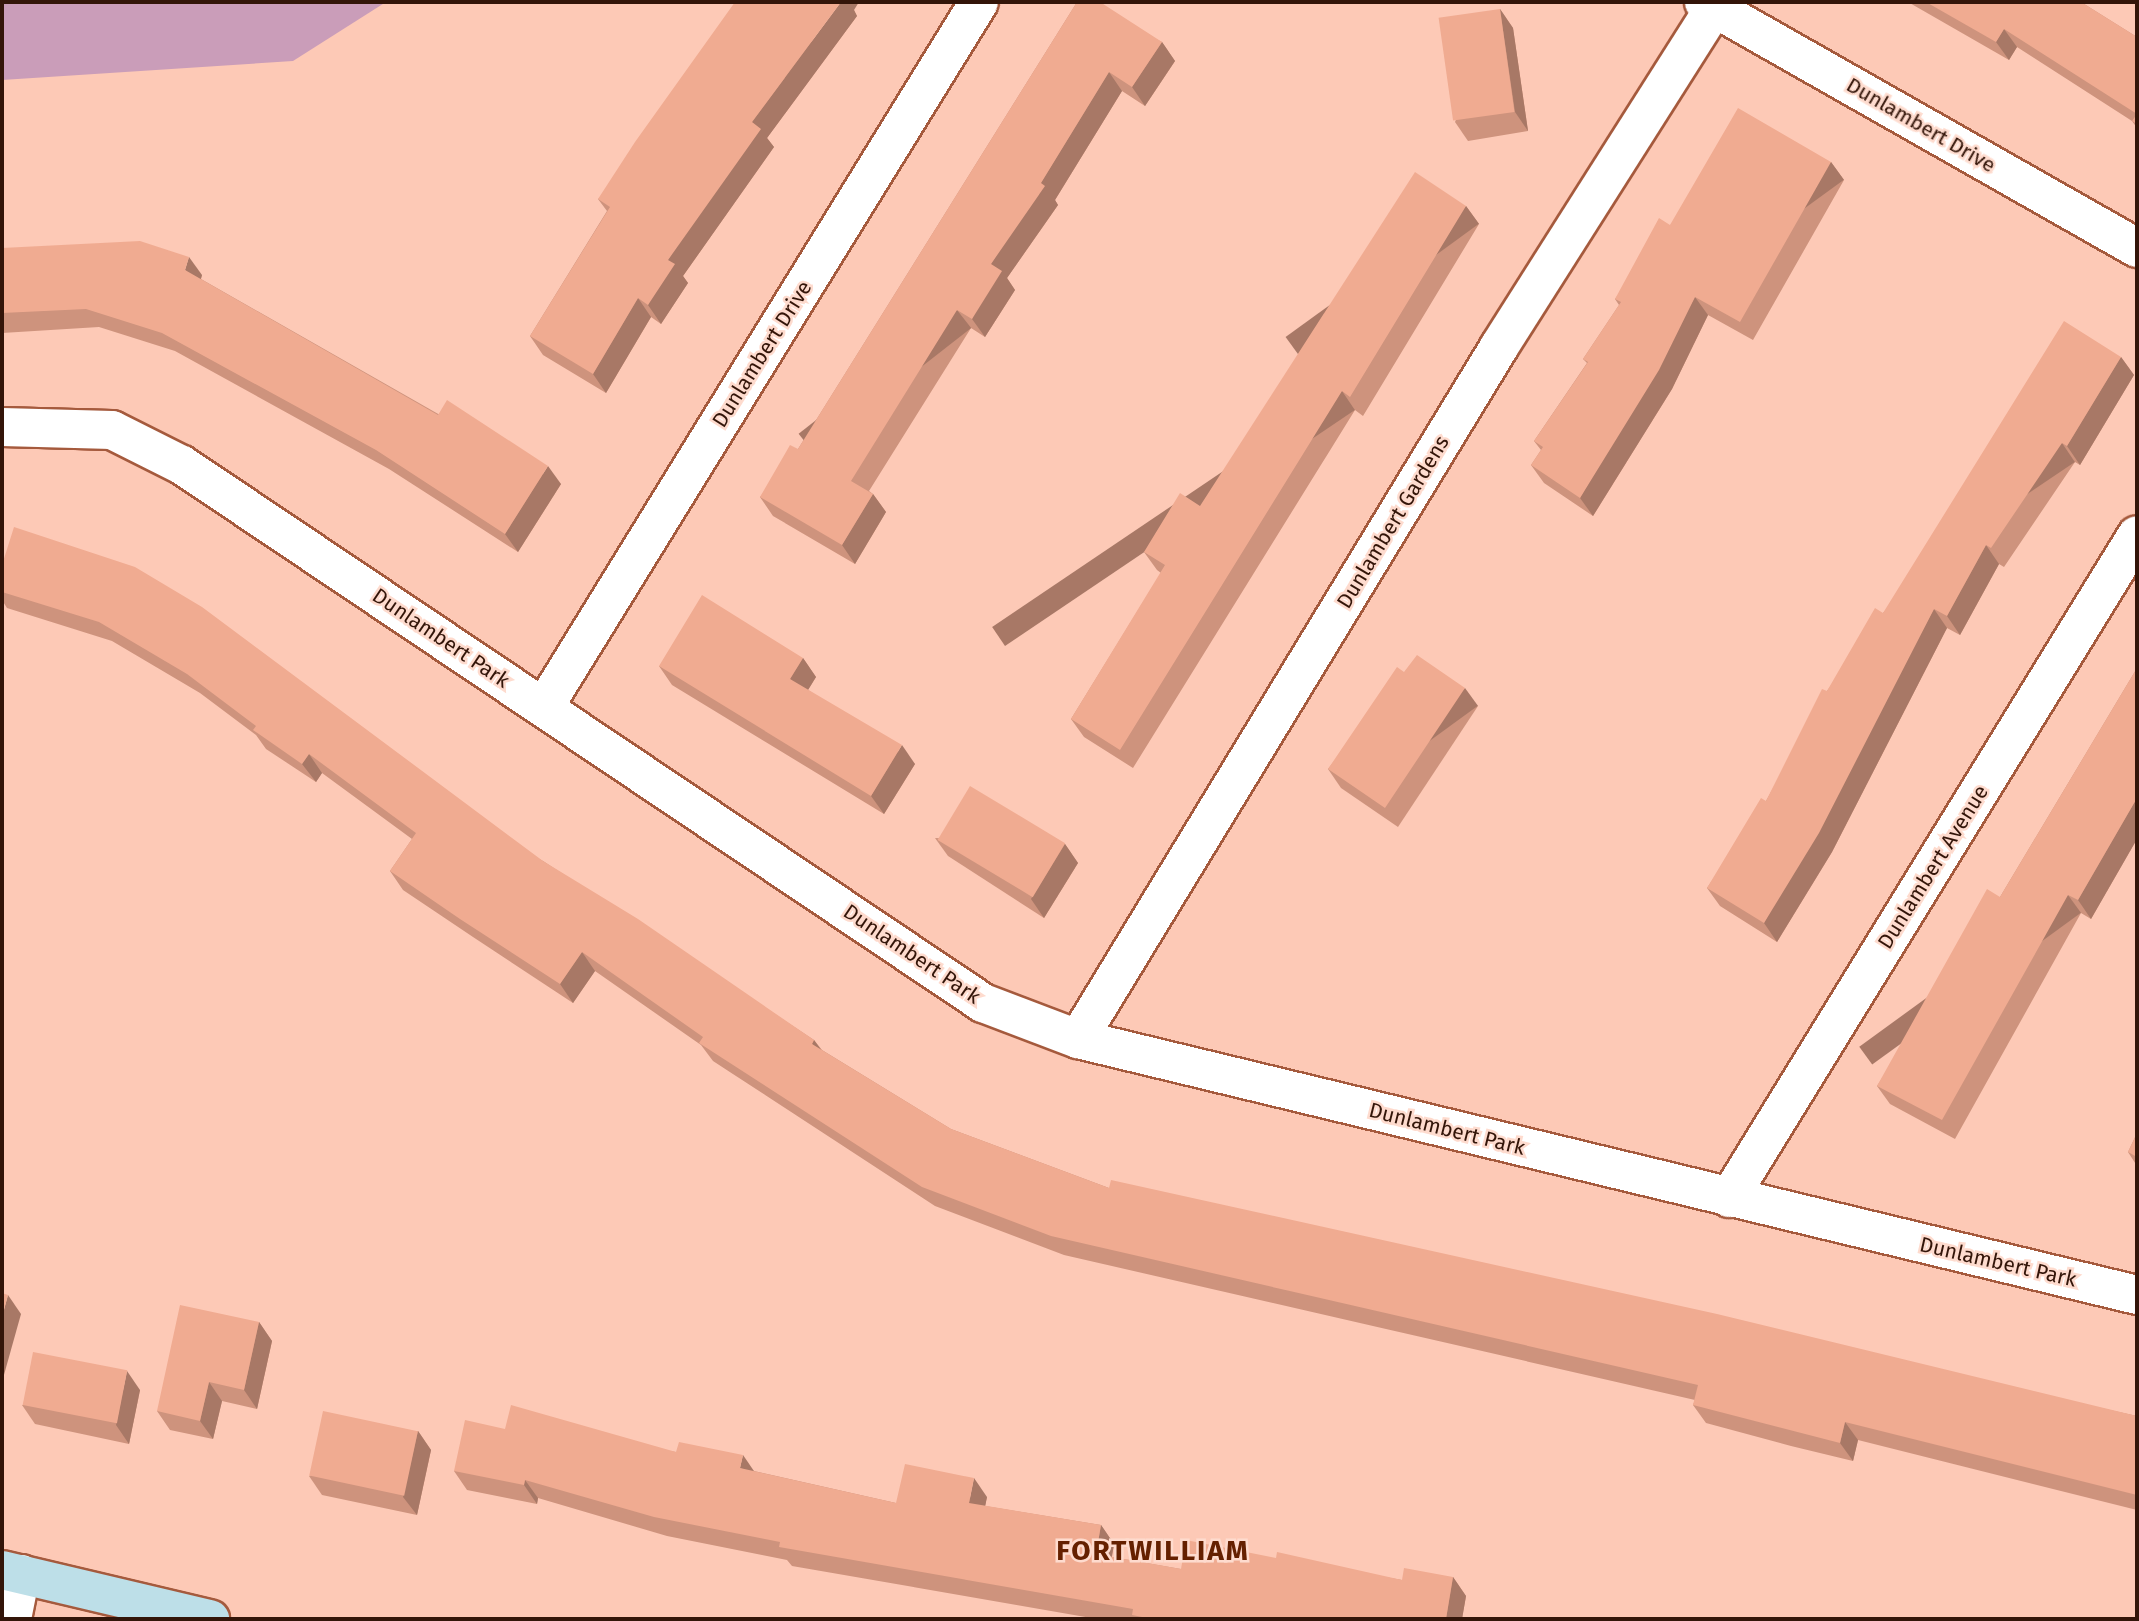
<!DOCTYPE html>
<html>
<head>
<meta charset="utf-8">
<style>
  body { margin:0 }
  #map { position:relative; width:2139px; height:1621px; overflow:hidden; background:#fdc9b6; font-family:"Fira Sans",sans-serif }
  div>[style] { position:absolute }
  .green>* { inset:0; background:#ca9db9 }
  .roads { filter:drop-shadow(2px 0 #a55a3d) drop-shadow(-2px 0 #a55a3d) drop-shadow(0 2px #a55a3d) drop-shadow(0 -2px #a55a3d) }
  .street>* { height:38px; margin:-19px; padding:0 19px; transform-origin:19px; border-radius:19px; background:#fff }
  .secondary>* { height:38px; margin:-19px; padding:0 19px; transform-origin:19px; border-radius:19px; background:#bddfe8 }
  .wall>* { inset:0; background:#ce937d }
  .shaded-wall>* { inset:0; background:#a87866; transform-origin:0 0 }
  .building>* { inset:0; background:#f0ab91; transform-origin:0 0 }
  span { translate:-50% -50%; white-space:nowrap; text-align:center; line-height:1.15; -webkit-text-stroke:5px #fedbce; paint-order:stroke }
  .street-label { font-size:21px; color:#331509 }
  .district-label { font-size:28px; color:#652000; font-weight:700; letter-spacing:2px }
  .frame { position:absolute; inset:0; border:4px solid #331509; pointer-events:none }
</style>
</head>
<body>
<div id="map">
  <div class="green">
    <i style="clip-path:polygon(2px 2px,386px 2px,293px 61px,2px 80px)"></i>
  </div>
  <div class="roads">
    <div class="street">
      <i style="left:1704px;top:2px;width:498px;rotate:29.6deg"></i>
      <i style="left:2px;top:427px;width:110px;rotate:1.6deg"></i>
      <i style="left:112px;top:430px;width:78px;rotate:26.6deg"></i>
      <i style="left:182px;top:465px;width:965px;rotate:33.89deg"></i>
      <i style="left:983px;top:1003px;width:102px;rotate:20.8deg"></i>
      <i style="left:1078px;top:1039px;width:1090px;rotate:13.59deg"></i>
      <i style="left:544px;top:707px;width:828px;rotate:-58.32deg"></i>
      <i style="left:1078px;top:1039px;width:810px;rotate:-58.68deg"></i>
      <i style="left:1499px;top:347px;width:401px;rotate:-57.6deg"></i>
      <i style="left:1729px;top:1198px;width:778px;rotate:-58.39deg"></i>
      <i style="left:12px;top:1619px;width:46px;rotate:-78.7deg"></i>
    </div>
    <div class="secondary">
      <i style="left:2px;top:1570px;width:214px;rotate:13.3deg"></i>
    </div>
  </div>
  <div class="wall">
    <i style="clip-path:polygon(1077px 2px,1162px 42px,1175px 61px,1145px 106px,1122px 91px,1055px 200px,1058px 205px,1007px 278px,1015px 290px,985px 337px,971px 328px,869px 491px,873px 494px,886px 512px,855px 564px,773px 516px,760px 497px,798px 449px)"></i>
    <i style="clip-path:polygon(1908px 2px,2081px 2px,2137px 37px,2137px 128px,2132px 121px,2017px 47px,2009px 60px)"></i>
    <i style="clip-path:polygon(1500px 9px,1513px 28px,1528px 131px,1468px 141px,1455px 122px)"></i>
    <i style="clip-path:polygon(854px 10px,857px 16px,767px 138px,774px 147px,683px 276px,688px 283px,661px 324px,651px 317px,606px 393px,543px 355px,530px 336px,607px 211px,598px 199px)"></i>
    <i style="clip-path:polygon(1831px 162px,1844px 180px,1753px 340px,1708px 315px,1672px 389px,1593px 516px,1544px 483px,1531px 465px,1541px 450px,1534px 441px,1587px 363px,1583px 359px,1619px 305px,1615px 299px,1670px 225px)"></i>
    <i style="clip-path:polygon(1466px 206px,1479px 224px,1363px 416px,1355px 410px,1133px 768px,1084px 737px,1071px 719px,1161px 573px,1157px 570px,1144px 552px,1200px 506px)"></i>
    <i style="clip-path:polygon(2px 248px,202px 275px,201px 279px,561px 484px,518px 552px,389px 469px,175px 351px,99px 327px,2px 333px)"></i>
    <i style="clip-path:polygon(2121px 357px,2134px 375px,2080px 465px,2075px 462px,2004px 567px,1999px 564px,1960px 635px,1947px 628px,1832px 852px,1777px 942px,1720px 906px,1707px 888px,1766px 801px,1827px 691px,1883px 613px)"></i>
    <i style="clip-path:polygon(2px 565px,543px 861px,814px 1040px,822px 1050px,951px 1129px,1109px 1188px,2137px 1416px,2137px 1510px,1858px 1440px,1853px 1461px,1791px 1446px,1706px 1423px,1693px 1405px,1695px 1400px,1064px 1255px,935px 1206px,713px 1061px,701px 1045px,595px 971px,573px 1003px,473px 937px,403px 890px,390px 871px,412px 839px,322px 773px,316px 782px,266px 749px,256px 735px,200px 693px,112px 641px,7px 608px,2px 600px)"></i>
    <i style="clip-path:polygon(803px 658px,816px 677px,808px 690px,915px 764px,884px 814px,672px 685px,659px 666px)"></i>
    <i style="clip-path:polygon(2137px 668px,2137px 839px,2091px 919px,2081px 913px,1955px 1139px,1890px 1104px,1877px 1086px,2000px 897px)"></i>
    <i style="clip-path:polygon(1404px 672px,1478px 706px,1398px 827px,1341px 788px,1328px 769px)"></i>
    <i style="clip-path:polygon(935px 838px,1065px 844px,1078px 863px,1044px 918px,948px 856px)"></i>
    <i style="clip-path:polygon(2137px 1133px,2137px 1166px,2128px 1152px)"></i>
    <i style="clip-path:polygon(259px 1322px,272px 1341px,257px 1409px,222px 1401px,213px 1439px,170px 1430px,157px 1411px)"></i>
    <i style="clip-path:polygon(140px 1390px,129px 1444px,35px 1424px,22px 1405px)"></i>
    <i style="clip-path:polygon(505px 1429px,676px 1452px,754px 1471px,896px 1503px,987px 1497px,985px 1506px,1101px 1525px,1114px 1544px,1112px 1557px,1181px 1569px,1276px 1558px,1402px 1580px,1453px 1577px,1466px 1596px,1462px 1619px,1097px 1619px,792px 1566px,787px 1560px,667px 1536px,538px 1498px,537px 1504px,467px 1490px,454px 1471px)"></i>
    <i style="clip-path:polygon(418px 1431px,431px 1450px,417px 1515px,322px 1495px,309px 1476px)"></i>
  </div>
  <div class="shaded-wall">
    <i style="clip-path:polygon(841px 2px,859px 2px,854px 10px,857px 16px,767px 138px,774px 147px,683px 276px,688px 283px,661px 324px,648px 305px,668px 260px,752px 122px)"></i>
    <i style="clip-path:polygon(1500px 9px,1513px 28px,1528px 131px,1515px 112px)"></i>
    <i style="clip-path:polygon(2004px 29px,2017px 47px,2009px 60px,1996px 42px)"></i>
    <i style="clip-path:polygon(1162px 42px,1175px 61px,1145px 106px,1132px 87px)"></i>
    <i style="clip-path:polygon(1109px 72px,1122px 91px,1055px 200px,1058px 205px,1007px 278px,1015px 290px,985px 337px,972px 319px,991px 264px)"></i>
    <i style="left:1831px;top:162px;width:22px;height:184px;rotate:54deg"></i>
    <i style="left:1466px;top:206px;width:22px;height:223px;rotate:54deg"></i>
    <i style="clip-path:polygon(189px 257px,202px 275px,198px 288px,185px 270px)"></i>
    <i style="clip-path:polygon(1695px 297px,1708px 315px,1672px 389px,1593px 516px,1580px 498px)"></i>
    <i style="clip-path:polygon(638px 298px,651px 317px,606px 393px,593px 374px)"></i>
    <i style="left:957px;top:310px;width:23px;height:201px;rotate:52deg"></i>
    <i style="clip-path:polygon(2121px 357px,2134px 375px,2080px 465px,2067px 446px)"></i>
    <i style="left:1342px;top:391px;width:23px;height:422px;rotate:56deg"></i>
    <i style="left:2062px;top:443px;width:23px;height:127px;rotate:56deg"></i>
    <i style="clip-path:polygon(548px 466px,561px 484px,518px 552px,505px 534px)"></i>
    <i style="clip-path:polygon(873px 494px,886px 512px,855px 564px,842px 545px)"></i>
    <i style="clip-path:polygon(1986px 545px,1999px 564px,1960px 635px,1947px 616px)"></i>
    <i style="clip-path:polygon(1934px 609px,1947px 628px,1832px 852px,1777px 942px,1764px 923px)"></i>
    <i style="clip-path:polygon(803px 658px,816px 677px,803px 698px,790px 679px)"></i>
    <i style="left:1465px;top:688px;width:22px;height:144px;rotate:54deg"></i>
    <i style="clip-path:polygon(902px 745px,915px 764px,884px 814px,871px 796px)"></i>
    <i style="clip-path:polygon(309px 754px,322px 773px,316px 782px,302px 764px)"></i>
    <i style="clip-path:polygon(2137px 798px,2137px 839px,2091px 919px,2078px 900px)"></i>
    <i style="clip-path:polygon(1065px 844px,1078px 863px,1044px 918px,1031px 899px)"></i>
    <i style="left:2068px;top:895px;width:22px;height:258px;rotate:54deg"></i>
    <i style="clip-path:polygon(582px 952px,595px 971px,573px 1003px,560px 984px)"></i>
    <i style="clip-path:polygon(814px 1040px,827px 1058px,812px 1044px)"></i>
    <i style="clip-path:polygon(8px 1295px,21px 1314px,2px 1382px,2px 1317px)"></i>
    <i style="clip-path:polygon(259px 1322px,272px 1341px,257px 1409px,244px 1390px)"></i>
    <i style="clip-path:polygon(127px 1371px,140px 1390px,129px 1444px,116px 1425px)"></i>
    <i style="clip-path:polygon(209px 1382px,222px 1401px,213px 1439px,200px 1421px)"></i>
    <i style="clip-path:polygon(1845px 1422px,1858px 1440px,1853px 1461px,1840px 1443px)"></i>
    <i style="clip-path:polygon(418px 1431px,431px 1450px,417px 1515px,403px 1497px)"></i>
    <i style="clip-path:polygon(743px 1455px,756px 1474px,740px 1468px)"></i>
    <i style="clip-path:polygon(974px 1478px,987px 1497px,982px 1522px,969px 1503px)"></i>
    <i style="clip-path:polygon(525px 1480px,538px 1498px,537px 1504px,524px 1485px)"></i>
    <i style="clip-path:polygon(1101px 1525px,1114px 1544px,1109px 1572px,1096px 1554px)"></i>
    <i style="clip-path:polygon(1453px 1577px,1466px 1596px,1462px 1619px,1446px 1619px)"></i>
  </div>
  <div class="building">
    <i style="clip-path:polygon(735px 2px,841px 2px,752px 122px,761px 129px,668px 260px,675px 264px,648px 305px,638px 298px,593px 374px,530px 336px,610px 207px,598px 199px,635px 142px)"></i>
    <i style="clip-path:polygon(1077px 2px,1100px 2px,1162px 42px,1132px 87px,1109px 72px,1041px 183px,1045px 186px,991px 264px,1002px 271px,972px 319px,957px 310px,851px 481px,873px 494px,842px 545px,760px 497px,790px 445px,798px 449px)"></i>
    <i style="clip-path:polygon(1926px 2px,2081px 2px,2137px 37px,2137px 124px,2132px 121px,2137px 114px,2004px 29px,1996px 42px)"></i>
    <i style="left:1500px;top:9px;width:104px;height:62px;rotate:82deg"></i>
    <i style="clip-path:polygon(1738px 108px,1831px 162px,1740px 322px,1695px 297px,1659px 370px,1580px 498px,1531px 465px,1543px 447px,1534px 441px,1588px 362px,1583px 359px,1621px 302px,1615px 299px,1659px 218px,1670px 225px)"></i>
    <i style="clip-path:polygon(1415px 172px,1466px 206px,1350px 397px,1342px 391px,1120px 750px,1071px 719px,1165px 565px,1144px 552px,1180px 493px,1200px 506px)"></i>
    <i style="clip-path:polygon(140px 241px,189px 257px,185px 270px,438px 415px,447px 400px,548px 466px,505px 534px,376px 450px,162px 333px,86px 309px,2px 313px,2px 248px)"></i>
    <i style="clip-path:polygon(2064px 321px,2121px 357px,2067px 446px,2062px 443px,1991px 548px,1986px 545px,1947px 616px,1934px 609px,1819px 833px,1764px 923px,1707px 888px,1761px 798px,1766px 801px,1822px 689px,1827px 691px,1875px 608px,1883px 613px)"></i>
    <i style="clip-path:polygon(14px 527px,135px 567px,202px 607px,543px 861px,638px 919px,814px 1040px,812px 1044px,951px 1129px,1109px 1188px,1111px 1180px,1717px 1314px,2137px 1416px,2137px 1495px,1845px 1422px,1840px 1443px,1778px 1427px,1693px 1405px,1698px 1385px,1051px 1236px,922px 1187px,699px 1043px,703px 1037px,582px 952px,560px 984px,460px 919px,390px 871px,416px 833px,309px 754px,302px 764px,253px 730px,256px 726px,187px 674px,99px 622px,2px 592px,2px 565px)"></i>
    <i style="clip-path:polygon(702px 595px,803px 658px,790px 679px,902px 745px,871px 796px,659px 666px)"></i>
    <i style="clip-path:polygon(1417px 655px,1465px 688px,1385px 808px,1328px 769px,1397px 667px,1404px 672px)"></i>
    <i style="clip-path:polygon(2137px 668px,2137px 798px,2078px 900px,2068px 895px,1942px 1120px,1877px 1086px,1987px 889px,2000px 897px)"></i>
    <i style="left:970px;top:786px;width:111px;height:63px;rotate:31deg"></i>
    <i style="clip-path:polygon(2137px 1133px,2137px 1157px,2128px 1152px)"></i>
    <i style="clip-path:polygon(2px 1293px,8px 1295px,2px 1317px)"></i>
    <i style="clip-path:polygon(180px 1305px,259px 1322px,244px 1390px,209px 1382px,200px 1421px,157px 1411px)"></i>
    <i style="left:33px;top:1352px;width:96px;height:54px;rotate:11deg"></i>
    <i style="clip-path:polygon(511px 1405px,676px 1452px,679px 1442px,743px 1455px,740px 1468px,896px 1503px,905px 1464px,974px 1478px,969px 1503px,1101px 1525px,1096px 1554px,1181px 1569px,1186px 1540px,1276px 1558px,1277px 1552px,1402px 1580px,1404px 1568px,1453px 1577px,1446px 1619px,1152px 1619px,1132px 1615px,1133px 1609px,779px 1547px,780px 1542px,654px 1517px,525px 1480px,524px 1485px,454px 1471px,465px 1420px,505px 1429px)"></i>
    <i style="left:323px;top:1411px;width:97px;height:66px;rotate:12deg"></i>
  </div>
  <div class="street-label">
    <span style="left:1921px;top:125px;rotate:30deg">Dunlambert Drive</span>
    <span style="left:762px;top:354px;rotate:-58deg">Dunlambert Drive</span>
    <span style="left:1393px;top:522px;rotate:-59deg">Dunlambert Gardens</span>
    <span style="left:441px;top:638px;rotate:34deg">Dunlambert Park</span>
    <span style="left:1933px;top:867px;rotate:-58deg">Dunlambert Avenue</span>
    <span style="left:912px;top:954px;rotate:34deg">Dunlambert Park</span>
    <span style="left:1447px;top:1129px;rotate:14deg">Dunlambert Park</span>
    <span style="left:1998px;top:1262px;rotate:13deg">Dunlambert Park</span>
  </div>
  <div class="district-label">
    <span style="left:1153px;top:1551px">FORTWILLIAM</span>
  </div>
  <div class="frame"></div>
</div>
</body>
</html>
